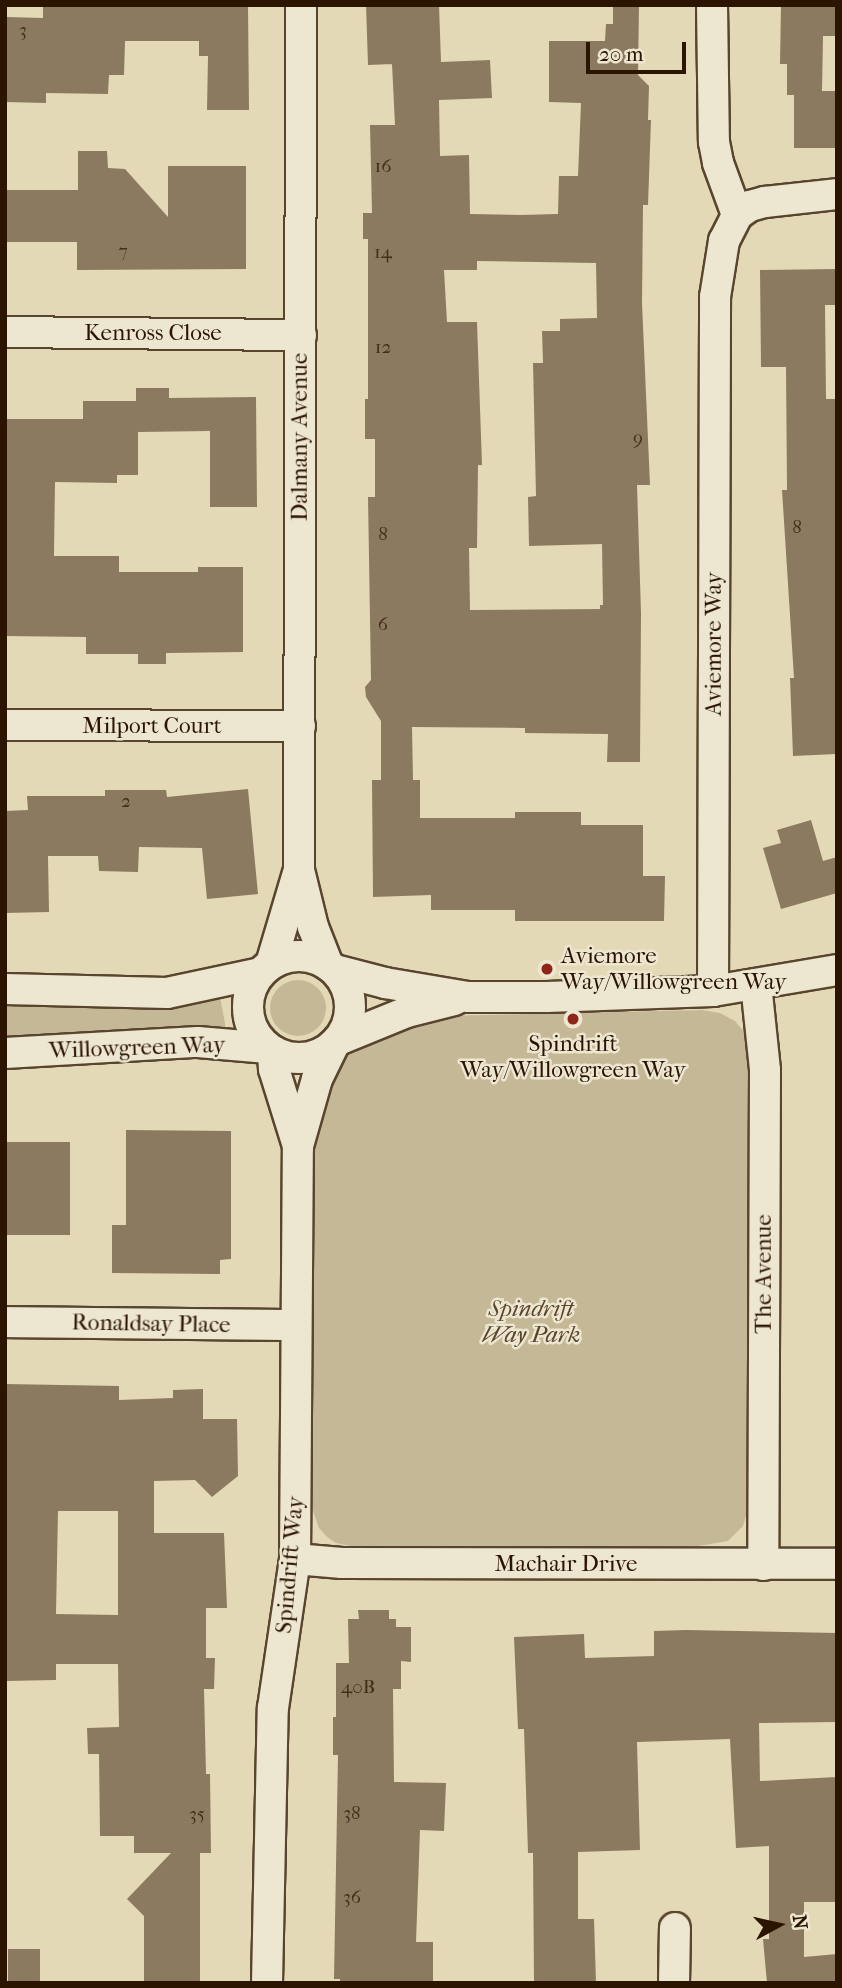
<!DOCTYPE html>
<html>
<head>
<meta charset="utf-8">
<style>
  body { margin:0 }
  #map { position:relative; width:842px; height:1988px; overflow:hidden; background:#e4d9b6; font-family:"IM FELL French Canon",serif }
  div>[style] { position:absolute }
  .green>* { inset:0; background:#c5b897 }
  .round { border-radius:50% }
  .building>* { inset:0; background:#8b7a5f; transform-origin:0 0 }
  .roads { filter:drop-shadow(2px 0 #59452e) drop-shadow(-2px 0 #59452e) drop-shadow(0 2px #59452e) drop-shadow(0 -2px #59452e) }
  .street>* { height:30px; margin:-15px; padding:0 15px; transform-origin:15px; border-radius:15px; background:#ede6d0 }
  .street>.ring { margin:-15px; padding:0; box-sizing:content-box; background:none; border:30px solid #ede6d0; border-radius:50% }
  .dots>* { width:19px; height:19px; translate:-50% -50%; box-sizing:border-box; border:4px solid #ede6d0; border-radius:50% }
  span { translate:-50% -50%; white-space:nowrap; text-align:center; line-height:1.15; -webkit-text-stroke:5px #ede6d0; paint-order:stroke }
  .number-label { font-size:19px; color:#432e18 }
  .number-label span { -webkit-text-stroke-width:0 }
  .street-label { font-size:23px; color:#2b1400 }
  .poi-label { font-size:23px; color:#2b1400 }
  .left { translate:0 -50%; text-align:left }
  .park-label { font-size:23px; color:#59452d; font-style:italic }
  .frame { position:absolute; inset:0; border:7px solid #2b1400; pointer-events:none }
  .north { position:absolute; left:744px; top:1890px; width:70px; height:70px; -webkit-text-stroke:5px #ede6d0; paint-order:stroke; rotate:82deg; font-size:19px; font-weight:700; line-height:28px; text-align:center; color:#2b1400 }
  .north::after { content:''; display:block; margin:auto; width:24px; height:32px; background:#2b1400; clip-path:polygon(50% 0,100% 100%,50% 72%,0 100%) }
  .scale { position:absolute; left:586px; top:42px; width:100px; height:32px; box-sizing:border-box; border:4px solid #2b1400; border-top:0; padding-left:9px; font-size:21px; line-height:24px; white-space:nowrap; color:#2b1400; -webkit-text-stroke:5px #ede6d0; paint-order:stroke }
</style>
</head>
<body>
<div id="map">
  <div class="green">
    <i class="round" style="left:270px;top:980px;width:56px;height:56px"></i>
    <i style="clip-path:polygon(220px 997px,225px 1023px,225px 1029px,220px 1031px,5px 1040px,5px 999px,146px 1008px)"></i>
    <i style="clip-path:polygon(702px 1010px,720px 1013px,735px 1021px,745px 1033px,751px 1062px,749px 1506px,743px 1526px,728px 1541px,687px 1548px,360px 1548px,336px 1543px,327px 1537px,319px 1528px,313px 1511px,312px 1152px,317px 1112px,343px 1059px,365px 1041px,439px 1016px)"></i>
  </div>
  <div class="building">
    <i style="clip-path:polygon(248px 5px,249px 110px,207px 110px,208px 56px,199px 56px,199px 41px,125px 41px,124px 75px,109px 75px,108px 94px,46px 93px,46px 103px,5px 102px,7px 17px,43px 18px,43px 6px)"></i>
    <i style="clip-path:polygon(evenodd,366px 5px,439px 5px,441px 62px,490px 60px,492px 98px,439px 100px,440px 156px,469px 155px,470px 214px,521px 215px,558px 214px,559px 176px,578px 176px,581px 103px,549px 102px,549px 41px,605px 41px,606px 24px,613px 24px,613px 5px,639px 5px,638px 75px,649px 86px,648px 120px,651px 120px,648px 205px,643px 205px,642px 303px,650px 485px,637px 485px,641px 613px,640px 762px,607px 762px,608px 734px,525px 733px,525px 728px,412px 727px,413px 780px,420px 780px,420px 818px,515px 818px,515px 812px,581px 812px,581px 825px,643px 825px,643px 876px,665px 876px,664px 921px,515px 921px,515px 910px,431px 910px,431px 895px,373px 897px,372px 780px,381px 780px,381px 721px,366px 697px,365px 687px,371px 680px,368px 497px,375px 497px,375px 439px,365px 439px,365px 399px,368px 399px,368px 239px,363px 239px,363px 213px,372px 213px,370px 125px,395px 125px,392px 64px,368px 65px,366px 5px,477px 261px,596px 263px,597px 318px,560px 319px,560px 331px,542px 331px,543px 363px,533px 363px,536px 496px,528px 497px,529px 546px,602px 544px,603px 605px,600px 605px,600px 609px,470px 610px,469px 548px,477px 548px,478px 465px,482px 465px,477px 322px,447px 322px,444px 270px,477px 270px,477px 261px)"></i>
    <i style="clip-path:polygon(781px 5px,837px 5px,837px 36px,823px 36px,822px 91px,837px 91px,837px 148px,794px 148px,794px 95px,787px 95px,787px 64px,780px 64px)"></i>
    <i style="clip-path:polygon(78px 151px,107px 151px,108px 168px,125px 169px,168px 217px,168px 166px,246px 166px,246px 269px,77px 270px,77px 242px,5px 242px,5px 190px,78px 190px)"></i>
    <i style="clip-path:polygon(837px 269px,837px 305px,825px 305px,826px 399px,837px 399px,836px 754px,793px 756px,790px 678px,794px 678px,782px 490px,787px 490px,786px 367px,761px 367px,760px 270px)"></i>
    <i style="clip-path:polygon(136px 388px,169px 388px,169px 398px,256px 397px,257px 507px,210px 507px,210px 431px,138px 432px,138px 475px,117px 475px,117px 483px,55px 482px,54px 556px,119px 556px,119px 572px,198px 572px,198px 567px,243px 567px,243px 652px,166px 653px,166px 664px,138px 664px,138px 654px,86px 654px,86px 637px,5px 636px,5px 419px,83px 419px,83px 401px,136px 401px)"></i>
    <i style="clip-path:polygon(248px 789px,258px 894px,207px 899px,202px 848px,139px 847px,138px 872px,99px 871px,98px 856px,48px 856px,49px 912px,5px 913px,5px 811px,28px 810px,27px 796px,105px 796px,105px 790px,166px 790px,167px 797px)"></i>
    <i style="clip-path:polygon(811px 820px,823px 861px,837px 857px,837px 893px,781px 909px,763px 848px,781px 843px,777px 830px)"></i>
    <i style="clip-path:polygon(126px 1130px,231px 1131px,231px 1259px,220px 1260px,220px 1274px,112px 1273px,112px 1225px,126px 1225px)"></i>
    <i style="left:5px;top:1142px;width:65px;height:93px"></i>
    <i style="clip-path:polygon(evenodd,5px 1384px,119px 1386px,119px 1400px,173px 1398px,173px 1390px,203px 1389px,203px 1419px,237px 1419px,238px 1476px,212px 1497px,195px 1480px,154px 1481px,154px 1533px,224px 1533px,227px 1608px,206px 1608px,206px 1658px,215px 1658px,214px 1689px,204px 1689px,206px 1774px,210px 1774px,211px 1853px,200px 1853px,200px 1983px,144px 1983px,144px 1916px,127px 1899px,171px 1853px,134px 1853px,134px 1836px,100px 1836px,99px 1754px,88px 1754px,87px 1728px,119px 1727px,118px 1664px,56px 1664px,56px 1680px,5px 1681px,5px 1384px,58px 1511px,118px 1511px,118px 1615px,56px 1614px,58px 1511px)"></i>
    <i style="clip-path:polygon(358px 1610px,389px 1610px,389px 1619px,396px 1619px,396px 1627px,411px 1627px,411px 1662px,401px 1661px,401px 1689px,393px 1689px,394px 1782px,446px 1783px,444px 1831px,420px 1830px,416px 1942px,433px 1942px,433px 1983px,340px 1983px,340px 1979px,334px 1979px,338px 1755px,333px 1755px,333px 1717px,336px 1717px,336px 1663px,349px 1663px,348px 1619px,359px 1619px)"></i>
    <i style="clip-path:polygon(686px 1630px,837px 1633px,837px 1722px,759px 1723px,760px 1781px,837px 1777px,837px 1902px,804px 1902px,804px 1957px,837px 1954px,837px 1983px,767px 1983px,763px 1939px,769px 1939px,769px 1846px,736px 1848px,730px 1739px,637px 1742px,640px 1850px,578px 1852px,578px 1919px,594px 1919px,596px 1983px,534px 1983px,533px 1853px,528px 1853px,524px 1729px,518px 1729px,514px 1637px,584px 1634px,585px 1658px,654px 1656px,654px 1631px)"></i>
    <i style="left:8px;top:1949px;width:32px;height:34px"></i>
  </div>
  <div class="roads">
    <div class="street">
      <i style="left:301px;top:5px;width:865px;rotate:90.13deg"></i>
      <i style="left:299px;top:870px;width:59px;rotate:76.2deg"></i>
      <i style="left:313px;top:927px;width:41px;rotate:68.5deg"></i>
      <i style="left:712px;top:5px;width:137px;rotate:89.2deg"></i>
      <i style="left:714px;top:142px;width:21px;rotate:79deg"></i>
      <i style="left:718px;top:163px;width:55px;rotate:69.9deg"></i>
      <i style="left:5px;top:332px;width:296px;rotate:0.6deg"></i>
      <i style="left:5px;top:725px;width:295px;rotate:0.2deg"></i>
      <i class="ring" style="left:248px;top:956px;width:72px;height:72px"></i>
      <i style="left:271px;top:964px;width:95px;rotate:-73.5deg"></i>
      <i style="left:335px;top:970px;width:52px;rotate:14.6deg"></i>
      <i style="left:385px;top:983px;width:84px;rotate:9.6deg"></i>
      <i style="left:468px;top:997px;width:79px"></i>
      <i style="left:547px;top:997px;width:166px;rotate:-2.1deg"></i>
      <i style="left:713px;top:991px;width:126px;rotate:-9.6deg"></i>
      <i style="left:756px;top:984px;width:86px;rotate:84deg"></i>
      <i style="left:765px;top:1070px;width:495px;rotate:90.2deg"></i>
      <i style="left:5px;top:989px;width:162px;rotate:1.4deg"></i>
      <i style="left:167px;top:993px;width:95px;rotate:-12.1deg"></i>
      <i style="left:713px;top:991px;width:694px;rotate:-89.83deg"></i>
      <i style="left:715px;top:297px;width:57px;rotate:-80.9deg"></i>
      <i style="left:724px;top:241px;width:29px;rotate:-63deg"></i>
      <i style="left:737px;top:215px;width:16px;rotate:-35deg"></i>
      <i style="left:750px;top:206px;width:16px;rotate:-15deg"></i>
      <i style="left:765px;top:202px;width:72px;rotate:-6.3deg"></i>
      <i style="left:338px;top:1040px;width:74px;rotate:-22.1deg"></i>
      <i style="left:407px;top:1012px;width:49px;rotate:-14.3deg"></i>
      <i style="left:273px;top:1051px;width:18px;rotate:87deg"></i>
      <i style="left:274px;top:1069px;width:81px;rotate:72.7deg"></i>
      <i style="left:5px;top:1053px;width:193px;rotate:-3.3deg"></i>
      <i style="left:198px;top:1042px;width:70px;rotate:4.9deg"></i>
      <i style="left:5px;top:1322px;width:291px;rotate:0.6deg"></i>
      <i style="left:295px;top:1559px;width:47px;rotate:4.9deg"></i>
      <i style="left:342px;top:1563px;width:495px;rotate:0.1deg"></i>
      <i style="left:267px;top:1983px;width:275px;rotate:-88.8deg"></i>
      <i style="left:273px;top:1708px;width:151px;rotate:-81.6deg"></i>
      <i style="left:295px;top:1559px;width:413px;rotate:-89.6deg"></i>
      <i style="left:298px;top:1146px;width:70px;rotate:-74.2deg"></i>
      <i style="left:317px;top:1079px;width:39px;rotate:-64deg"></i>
      <i style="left:674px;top:1983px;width:55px;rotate:-89deg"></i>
    </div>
  </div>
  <div class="dots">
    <i style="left:547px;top:969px;background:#8f2418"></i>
    <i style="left:573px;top:1019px;background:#8f2418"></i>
  </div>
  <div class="number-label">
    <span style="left:23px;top:31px">3</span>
    <span style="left:383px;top:167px">16</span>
    <span style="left:123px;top:252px">7</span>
    <span style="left:383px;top:253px">14</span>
    <span style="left:383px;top:348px">12</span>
    <span style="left:638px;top:439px">9</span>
    <span style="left:797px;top:528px">8</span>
    <span style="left:383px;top:535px">8</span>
    <span style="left:383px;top:625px">6</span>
    <span style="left:126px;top:802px">2</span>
    <span style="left:358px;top:1688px">40B</span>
    <span style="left:352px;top:1814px">38</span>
    <span style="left:197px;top:1815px">35</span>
    <span style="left:352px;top:1898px">36</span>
  </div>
  <div class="street-label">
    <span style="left:153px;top:333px">Kenross Close</span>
    <span style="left:300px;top:437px;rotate:-90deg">Dalmany Avenue</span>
    <span style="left:714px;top:644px;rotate:-90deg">Aviemore Way</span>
    <span style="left:152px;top:726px">Milport Court</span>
    <span style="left:137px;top:1048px;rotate:-2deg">Willowgreen Way</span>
    <span style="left:764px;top:1274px;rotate:-90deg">The Avenue</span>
    <span style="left:151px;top:1324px;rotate:1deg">Ronaldsay Place</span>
    <span style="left:566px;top:1564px">Machair Drive</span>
    <span style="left:290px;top:1565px;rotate:-85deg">Spindrift Way</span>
  </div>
  <div class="poi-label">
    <span class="left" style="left:561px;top:969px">Aviemore<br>Way/Willowgreen Way</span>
    <span style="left:573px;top:1057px">Spindrift<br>Way/Willowgreen Way</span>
  </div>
  <div class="park-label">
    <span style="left:531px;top:1322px">Spindrift<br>Way Park</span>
  </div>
  <div class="frame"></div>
  <div class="north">N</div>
  <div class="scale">20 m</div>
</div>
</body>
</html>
